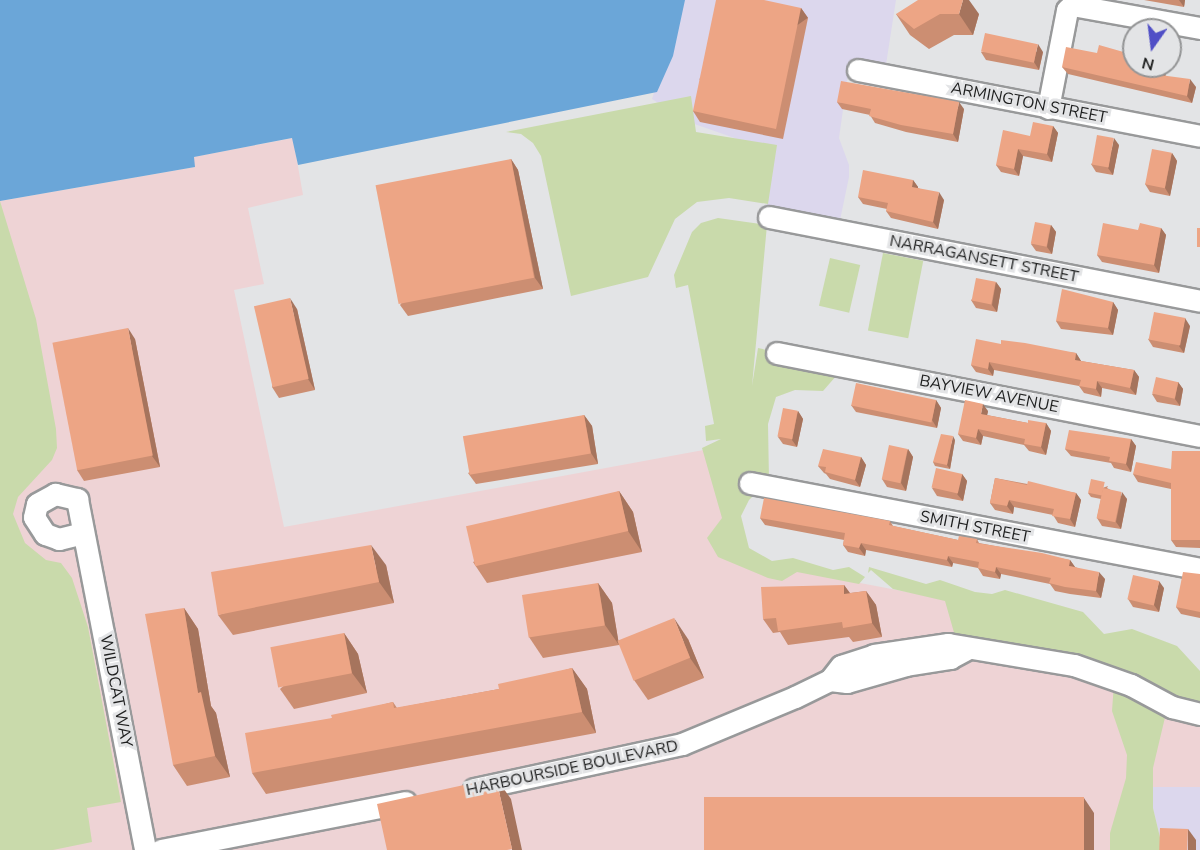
<!DOCTYPE html>
<html>
<head>
<meta charset="utf-8">
<style>
  body { margin:0 }
  #map { position:relative; width:1200px; height:850px; overflow:hidden; background:#e3e4e6; font-family:"Nunito Sans",sans-serif }
  div>[style] { position:absolute }
  .commercial>* { inset:0; background:#dcd7ed }
  .education>* { inset:0; background:#eed3d5 }
  .green>* { inset:0; background:#c9daab; transform-origin:0 0 }
  .water>* { inset:0; background:#6ba6d8 }
  .roads { filter:drop-shadow(2px 0 #98999a) drop-shadow(-2px 0 #98999a) drop-shadow(0 2px #98999a) drop-shadow(0 -2px #98999a) }
  .minor>* { height:21px; margin:-10.5px; padding:0 10.5px; transform-origin:10.5px; border-radius:10.5px; background:#fff }
  .wall>* { inset:0; background:#cc8e72 }
  .shaded-wall>* { inset:0; background:#a6745d; transform-origin:0 0 }
  .building>* { inset:0; background:#eda585; transform-origin:0 0 }
  span { translate:-50% -50%; white-space:nowrap; text-align:center; line-height:1.15; -webkit-text-stroke:6px #e3e4e6; paint-order:stroke }
  .street-label { font-size:16px; color:#1d1e1e }
  .north { position:absolute; left:1122px; top:18px; width:60px; height:60px; box-sizing:border-box; background:#e3e4e6; border:2px solid #949596; border-radius:50%; rotate:194deg; font-size:16px; font-weight:700; line-height:24px; text-align:center; color:#1d1e1e }
  .north::after { content:''; display:block; margin:auto; width:21px; height:27px; background:#504fc6; clip-path:polygon(50% 0,100% 100%,50% 72%,0 100%) }
</style>
</head>
<body>
<div id="map">
  <div class="commercial">
    <i style="clip-path:polygon(669px 0,896px 0,885px 71px,849px 67px,839px 138px,849px 165px,849px 177px,839px 225px,767px 214px,768px 173px,760px 147px,686px 121px,652px 99px,662px 67px)"></i>
    <i style="clip-path:polygon(1200px 716px,1200px 850px,1163px 850px,1153px 808px,1153px 768px)"></i>
  </div>
  <div class="education">
    <i style="clip-path:polygon(293px 138px,303px 195px,248px 208px,264px 284px,234px 290px,284px 527px,747px 442px,730px 539px,766px 565px,970px 604px,1200px 674px,1200px 787px,1144px 787px,1145px 850px,0 850px,0 201px,195px 167px,193px 157px)"></i>
  </div>
  <div class="green">
    <i style="clip-path:polygon(691px 96px,696px 132px,777px 145px,768px 204px,729px 198px,697px 202px,675px 219px,648px 277px,571px 296px,541px 156px,533px 143px,521px 134px,506px 132px)"></i>
    <i style="clip-path:polygon(0 201px,36px 319px,56px 429px,57px 448px,52px 460px,18px 497px,13px 514px,25px 543px,46px 560px,61px 563px,72px 578px,88px 627px,121px 802px,87px 808px,92px 842px,53px 850px,0 850px)"></i>
    <i style="clip-path:polygon(718px 218px,767px 225px,752px 386px,758px 348px,844px 367px,823px 391px,795px 390px,776px 397px,768px 424px,769px 480px,749px 500px,741px 516px,749px 548px,772px 561px,793px 558px,833px 570px,849px 567px,865px 577px,859px 584px,797px 572px,782px 581px,768px 578px,718px 557px,707px 538px,722px 518px,702px 448px,721px 439px,706px 441px,705px 426px,714px 424px,688px 285px,676px 288px,674px 275px,692px 232px,701px 223px)"></i>
    <i style="left:883px;top:253px;width:41px;height:79px;rotate:11deg"></i>
    <i style="left:830px;top:258px;width:31px;height:49px;rotate:13deg"></i>
    <i style="clip-path:polygon(869px 567px,926px 584px,940px 580px,975px 592px,992px 594px,1005px 590px,1083px 612px,1104px 634px,1132px 629px,1177px 646px,1200px 671px,1200px 716px,1167px 709px,1153px 768px,1153px 808px,1163px 850px,1110px 850px,1110px 833px,1126px 778px,1127px 755px,1112px 711px,1114px 683px,959px 650px,945px 601px,893px 589px,871px 570px,868px 573px)"></i>
  </div>
  <div class="water">
    <i style="clip-path:polygon(0 0,685px 0,673px 56px,657px 92px,298px 165px,292px 138px,194px 157px,195px 167px,0 201px)"></i>
  </div>
  <div class="roads">
    <div class="minor">
      <i style="left:858px;top:70px;width:348px;rotate:10.9deg"></i>
      <i style="left:1048px;top:108px;width:100px;rotate:-79deg"></i>
      <i style="left:1067px;top:10px;width:7px;rotate:-45deg"></i>
      <i style="left:1072px;top:5px;width:130px;rotate:10.2deg"></i>
      <i style="left:769px;top:217px;width:439px;rotate:11deg"></i>
      <i style="left:777px;top:353px;width:431px;rotate:11.1deg"></i>
      <i style="left:750px;top:483px;width:458px;rotate:10.8deg"></i>
      <i style="left:83px;top:533px;width:25px;rotate:166deg"></i>
      <i style="left:59px;top:539px;width:15px;rotate:-160deg"></i>
      <i style="left:45px;top:534px;width:20px;rotate:-123deg"></i>
      <i style="left:34px;top:517px;width:13px;rotate:-77deg"></i>
      <i style="left:37px;top:504px;width:21px;rotate:-29deg"></i>
      <i style="left:55px;top:494px;width:23px;rotate:13deg"></i>
      <i style="left:77px;top:499px;width:358px;rotate:79deg"></i>
      <i style="left:830px;top:680px;width:17px;rotate:7deg"></i>
      <i style="left:847px;top:682px;width:61px;rotate:-16.1deg"></i>
      <i style="left:906px;top:665px;width:45px;rotate:-9deg"></i>
      <i style="left:950px;top:658px;width:19px;rotate:-28deg"></i>
      <i style="left:474px;top:789px;width:213px;rotate:-12.2deg"></i>
      <i style="left:682px;top:744px;width:122px;rotate:-22.6deg"></i>
      <i style="left:795px;top:697px;width:39px;rotate:-26deg"></i>
      <i style="left:830px;top:680px;width:18px;rotate:-52deg"></i>
      <i style="left:841px;top:666px;width:35px;rotate:-18deg"></i>
      <i style="left:874px;top:655px;width:75px;rotate:-8.5deg"></i>
      <i style="left:948px;top:644px;width:128px;rotate:9.5deg"></i>
      <i style="left:1074px;top:665px;width:60px;rotate:19.3deg"></i>
      <i style="left:1131px;top:685px;width:47px;rotate:28.2deg"></i>
      <i style="left:1172px;top:707px;width:29px;rotate:14deg"></i>
      <i style="left:161px;top:850px;width:249px;rotate:-11.1deg"></i>
    </div>
  </div>
  <div class="wall">
    <i style="clip-path:polygon(1144px 0,1185px 0,1184px 7px)"></i>
    <i style="clip-path:polygon(801px 8px,808px 18px,783px 139px,700px 122px,693px 111px)"></i>
    <i style="clip-path:polygon(896px 14px,979px 14px,973px 35px,954px 35px,929px 49px,910px 35px)"></i>
    <i style="clip-path:polygon(981px 52px,1043px 52px,1039px 70px,986px 60px)"></i>
    <i style="clip-path:polygon(1163px 66px,1166px 70px,1165px 76px,1196px 87px,1192px 103px,1068px 74px,1062px 67px)"></i>
    <i style="clip-path:polygon(837px 102px,964px 109px,958px 142px,906px 132px,875px 123px,870px 115px,842px 109px)"></i>
    <i style="clip-path:polygon(1053px 126px,1058px 133px,1052px 162px,1023px 156px,1019px 176px,1001px 172px,996px 165px,1030px 136px)"></i>
    <i style="clip-path:polygon(1119px 145px,1113px 175px,1096px 172px,1091px 164px)"></i>
    <i style="clip-path:polygon(1172px 153px,1177px 161px,1170px 196px,1150px 192px,1145px 184px)"></i>
    <i style="clip-path:polygon(511px 159px,518px 170px,543px 289px,408px 316px,400px 305px)"></i>
    <i style="clip-path:polygon(913px 180px,918px 187px,918px 188px,944px 200px,938px 229px,891px 218px,886px 211px,887px 209px,863px 204px,858px 197px)"></i>
    <i style="clip-path:polygon(1051px 225px,1056px 232px,1052px 254px,1036px 251px,1031px 244px)"></i>
    <i style="clip-path:polygon(1161px 228px,1166px 235px,1159px 273px,1102px 262px,1097px 255px,1138px 230px)"></i>
    <i style="clip-path:polygon(996px 282px,1001px 289px,997px 312px,976px 308px,971px 300px)"></i>
    <i style="clip-path:polygon(1113px 302px,1118px 310px,1113px 335px,1061px 329px,1056px 321px)"></i>
    <i style="clip-path:polygon(297px 309px,315px 390px,279px 398px,272px 387px)"></i>
    <i style="clip-path:polygon(1190px 326px,1184px 353px,1153px 347px,1148px 339px)"></i>
    <i style="clip-path:polygon(135px 339px,160px 467px,84px 481px,77px 470px)"></i>
    <i style="clip-path:polygon(1001px 344px,1076px 353px,1081px 361px,1134px 370px,1139px 377px,1136px 395px,1102px 388px,1101px 397px,1084px 393px,1079px 386px,994px 370px,993px 376px,976px 372px,971px 365px)"></i>
    <i style="clip-path:polygon(1178px 382px,1183px 389px,1180px 406px,1157px 402px,1152px 394px)"></i>
    <i style="clip-path:polygon(936px 400px,941px 408px,937px 428px,856px 412px,851px 405px)"></i>
    <i style="clip-path:polygon(798px 411px,803px 419px,797px 447px,783px 444px,778px 437px)"></i>
    <i style="clip-path:polygon(988px 411px,987px 415px,1028px 423px,1046px 423px,1051px 431px,1046px 455px,1029px 451px,1024px 445px,983px 436px,981px 445px,963px 441px,958px 434px)"></i>
    <i style="clip-path:polygon(584px 415px,592px 426px,598px 464px,476px 484px,468px 473px)"></i>
    <i style="clip-path:polygon(1131px 439px,1136px 446px,1131px 472px,1114px 468px,1111px 463px,1071px 456px,1065px 449px)"></i>
    <i style="clip-path:polygon(955px 440px,950px 469px,935px 466px,933px 462px)"></i>
    <i style="clip-path:polygon(908px 449px,913px 457px,906px 491px,887px 487px,882px 479px)"></i>
    <i style="clip-path:polygon(1200px 451px,1200px 548px,1176px 547px,1171px 540px,1171px 489px,1138px 482px,1133px 474px,1171px 469px)"></i>
    <i style="clip-path:polygon(861px 457px,866px 465px,860px 487px,830px 479px,826px 474px,824px 473px,818px 466px)"></i>
    <i style="clip-path:polygon(962px 474px,967px 481px,963px 501px,937px 496px,932px 488px)"></i>
    <i style="clip-path:polygon(995px 478px,1076px 493px,1081px 500px,1075px 527px,1058px 523px,1053px 515px,1014px 507px,1013px 514px,995px 510px,990px 503px)"></i>
    <i style="clip-path:polygon(1108px 486px,1107px 488px,1127px 499px,1121px 529px,1102px 526px,1097px 518px,1101px 499px,1091px 497px,1088px 493px)"></i>
    <i style="clip-path:polygon(619px 491px,633px 512px,642px 552px,487px 583px,473px 562px)"></i>
    <i style="clip-path:polygon(760px 518px,890px 521px,893px 526px,958px 540px,977px 539px,979px 543px,1070px 560px,1075px 567px,1105px 579px,1101px 598px,1070px 594px,1055px 591px,1050px 584px,1001px 574px,1000px 579px,983px 576px,978px 568px,953px 563px,952px 567px,866px 550px,865px 556px,848px 552px,843px 545px,844px 540px,765px 525px)"></i>
    <i style="clip-path:polygon(386px 565px,394px 603px,233px 635px,218px 615px)"></i>
    <i style="clip-path:polygon(1200px 574px,1200px 618px,1181px 614px,1176px 607px)"></i>
    <i style="clip-path:polygon(598px 583px,612px 603px,619px 645px,543px 658px,529px 637px)"></i>
    <i style="clip-path:polygon(844px 585px,850px 593px,866px 591px,876px 605px,882px 637px,853px 642px,849px 637px,788px 645px,780px 632px,773px 633px,763px 619px)"></i>
    <i style="clip-path:polygon(1164px 588px,1159px 612px,1133px 607px,1128px 599px)"></i>
    <i style="clip-path:polygon(184px 608px,198px 629px,211px 706px,216px 713px,230px 777px,187px 786px,173px 765px)"></i>
    <i style="clip-path:polygon(344px 633px,358px 654px,367px 693px,294px 709px,280px 689px)"></i>
    <i style="clip-path:polygon(688px 639px,704px 678px,648px 700px,634px 680px)"></i>
    <i style="clip-path:polygon(572px 668px,587px 689px,596px 733px,266px 794px,252px 773px,332px 718px,393px 702px,397px 708px,499px 689px)"></i>
  </div>
  <div class="shaded-wall">
    <i style="clip-path:polygon(963px 0,969px 0,979px 14px,973px 35px,959px 14px)"></i>
    <i style="clip-path:polygon(1179px 0,1185px 0,1184px 7px)"></i>
    <i style="left:801px;top:8px;width:12px;height:124px;rotate:55deg"></i>
    <i style="clip-path:polygon(1038px 44px,1043px 52px,1039px 70px,1034px 62px)"></i>
    <i style="clip-path:polygon(1160px 66px,1163px 66px,1166px 70px,1165px 82px,1160px 75px)"></i>
    <i style="clip-path:polygon(1190px 79px,1196px 87px,1192px 103px,1187px 96px)"></i>
    <i style="clip-path:polygon(959px 102px,964px 109px,958px 142px,953px 134px)"></i>
    <i style="clip-path:polygon(1053px 126px,1058px 133px,1052px 162px,1047px 154px)"></i>
    <i style="clip-path:polygon(1114px 138px,1119px 145px,1113px 175px,1108px 168px)"></i>
    <i style="clip-path:polygon(1018px 149px,1023px 156px,1019px 176px,1014px 169px)"></i>
    <i style="clip-path:polygon(1172px 153px,1177px 161px,1170px 196px,1165px 188px)"></i>
    <i style="clip-path:polygon(511px 159px,518px 170px,543px 289px,535px 278px)"></i>
    <i style="clip-path:polygon(913px 180px,918px 187px,917px 194px,912px 187px)"></i>
    <i style="clip-path:polygon(939px 192px,944px 200px,938px 229px,933px 222px)"></i>
    <i style="clip-path:polygon(1051px 225px,1056px 232px,1052px 254px,1047px 247px)"></i>
    <i style="clip-path:polygon(1161px 228px,1166px 235px,1159px 273px,1154px 265px)"></i>
    <i style="clip-path:polygon(996px 282px,1001px 289px,997px 312px,992px 305px)"></i>
    <i style="clip-path:polygon(290px 298px,297px 309px,315px 390px,308px 379px)"></i>
    <i style="clip-path:polygon(1113px 302px,1118px 310px,1113px 335px,1108px 328px)"></i>
    <i style="clip-path:polygon(1185px 318px,1190px 326px,1184px 353px,1179px 346px)"></i>
    <i style="clip-path:polygon(128px 328px,135px 339px,160px 467px,152px 456px)"></i>
    <i style="clip-path:polygon(1076px 353px,1081px 361px,1080px 367px,1075px 360px)"></i>
    <i style="clip-path:polygon(989px 362px,994px 370px,993px 376px,988px 369px)"></i>
    <i style="clip-path:polygon(1134px 370px,1139px 377px,1136px 395px,1130px 388px)"></i>
    <i style="clip-path:polygon(1097px 381px,1102px 388px,1101px 397px,1096px 389px)"></i>
    <i style="clip-path:polygon(1178px 382px,1183px 389px,1180px 406px,1175px 399px)"></i>
    <i style="clip-path:polygon(936px 400px,941px 408px,937px 428px,932px 420px)"></i>
    <i style="clip-path:polygon(983px 404px,988px 411px,986px 421px,981px 414px)"></i>
    <i style="clip-path:polygon(798px 411px,803px 419px,797px 447px,792px 440px)"></i>
    <i style="clip-path:polygon(584px 415px,592px 426px,598px 464px,591px 453px)"></i>
    <i style="clip-path:polygon(1046px 423px,1051px 431px,1046px 455px,1041px 447px)"></i>
    <i style="clip-path:polygon(978px 429px,983px 436px,981px 445px,976px 438px)"></i>
    <i style="clip-path:polygon(953px 436px,955px 440px,950px 469px,947px 465px)"></i>
    <i style="clip-path:polygon(1131px 439px,1136px 446px,1131px 472px,1126px 464px)"></i>
    <i style="clip-path:polygon(908px 449px,913px 457px,906px 491px,901px 483px)"></i>
    <i style="clip-path:polygon(861px 457px,866px 465px,860px 487px,855px 480px)"></i>
    <i style="clip-path:polygon(962px 474px,967px 481px,963px 501px,957px 494px)"></i>
    <i style="clip-path:polygon(619px 491px,633px 512px,642px 552px,628px 531px)"></i>
    <i style="clip-path:polygon(1122px 492px,1127px 499px,1121px 529px,1116px 522px)"></i>
    <i style="clip-path:polygon(1076px 493px,1081px 500px,1075px 527px,1070px 519px)"></i>
    <i style="clip-path:polygon(1009px 500px,1014px 507px,1013px 514px,1007px 506px)"></i>
    <i style="clip-path:polygon(861px 543px,866px 550px,865px 556px,859px 548px)"></i>
    <i style="clip-path:polygon(371px 545px,386px 565px,394px 603px,379px 582px)"></i>
    <i style="clip-path:polygon(948px 556px,953px 563px,952px 567px,947px 560px)"></i>
    <i style="clip-path:polygon(1070px 560px,1075px 567px,1069px 566px)"></i>
    <i style="clip-path:polygon(996px 567px,1001px 574px,1000px 579px,995px 572px)"></i>
    <i style="clip-path:polygon(1099px 572px,1105px 579px,1101px 598px,1096px 591px)"></i>
    <i style="clip-path:polygon(1159px 581px,1164px 588px,1159px 612px,1154px 605px)"></i>
    <i style="clip-path:polygon(598px 583px,612px 603px,619px 645px,605px 625px)"></i>
    <i style="clip-path:polygon(844px 585px,854px 599px,844px 594px)"></i>
    <i style="clip-path:polygon(866px 591px,876px 605px,882px 637px,872px 623px)"></i>
    <i style="clip-path:polygon(184px 608px,198px 629px,211px 706px,216px 713px,230px 777px,215px 756px,198px 693px)"></i>
    <i style="clip-path:polygon(674px 618px,688px 639px,704px 678px,690px 658px)"></i>
    <i style="clip-path:polygon(344px 633px,358px 654px,367px 693px,352px 673px)"></i>
    <i style="clip-path:polygon(572px 668px,587px 689px,596px 733px,582px 712px)"></i>
    <i style="clip-path:polygon(496px 778px,511px 799px,522px 850px,512px 850px,512px 849px)"></i>
    <i style="clip-path:polygon(1084px 798px,1094px 813px,1094px 850px,1084px 850px)"></i>
    <i style="clip-path:polygon(1188px 829px,1196px 840px,1196px 850px,1188px 850px)"></i>
  </div>
  <div class="building">
    <i style="clip-path:polygon(716px 0,764px 0,801px 8px,776px 129px,693px 111px)"></i>
    <i style="clip-path:polygon(918px 0,963px 0,959px 14px,940px 14px,914px 29px,896px 14px)"></i>
    <i style="left:985px;top:33px;width:54px;height:19px;rotate:12deg"></i>
    <i style="clip-path:polygon(1099px 45px,1134px 55px,1134px 66px,1160px 66px,1160px 75px,1190px 79px,1187px 96px,1062px 67px,1066px 47px,1097px 53px)"></i>
    <i style="clip-path:polygon(841px 81px,959px 102px,953px 134px,901px 125px,869px 116px,871px 109px,837px 102px)"></i>
    <i style="clip-path:polygon(1033px 122px,1053px 126px,1047px 154px,1018px 149px,1014px 169px,996px 165px,1003px 130px,1030px 136px)"></i>
    <i style="left:1097px;top:135px;width:17px;height:30px;rotate:10deg"></i>
    <i style="left:1152px;top:149px;width:20px;height:36px;rotate:11deg"></i>
    <i style="left:511px;top:159px;width:121px;height:138px;rotate:79deg"></i>
    <i style="clip-path:polygon(863px 170px,913px 180px,912px 187px,939px 192px,933px 222px,886px 211px,888px 203px,858px 197px)"></i>
    <i style="left:1035px;top:222px;width:16px;height:22px;rotate:11deg"></i>
    <i style="clip-path:polygon(1103px 223px,1138px 230px,1140px 223px,1161px 228px,1154px 265px,1097px 255px)"></i>
    <i style="left:1197px;top:228px;width:3px;height:19px"></i>
    <i style="left:976px;top:278px;width:20px;height:23px;rotate:11deg"></i>
    <i style="clip-path:polygon(1062px 289px,1113px 302px,1108px 328px,1056px 321px)"></i>
    <i style="left:290px;top:298px;width:83px;height:37px;rotate:77deg"></i>
    <i style="left:1154px;top:312px;width:32px;height:28px;rotate:11deg"></i>
    <i style="left:128px;top:328px;width:130px;height:77px;rotate:79deg"></i>
    <i style="clip-path:polygon(976px 339px,1001px 344px,1001px 340px,1025px 343px,1076px 353px,1075px 360px,1134px 370px,1130px 388px,1097px 381px,1096px 389px,1079px 386px,1081px 380px,989px 362px,988px 369px,971px 365px)"></i>
    <i style="left:1156px;top:377px;width:23px;height:17px;rotate:13deg"></i>
    <i style="left:856px;top:383px;width:82px;height:23px;rotate:12deg"></i>
    <i style="clip-path:polygon(965px 400px,983px 404px,981px 414px,1028px 423px,1028px 420px,1046px 423px,1041px 447px,1024px 444px,1025px 439px,978px 429px,976px 438px,958px 434px)"></i>
    <i style="left:783px;top:408px;width:15px;height:29px;rotate:11deg"></i>
    <i style="left:584px;top:415px;width:39px;height:123px;rotate:80deg"></i>
    <i style="clip-path:polygon(1069px 430px,1131px 439px,1126px 464px,1109px 461px,1110px 457px,1065px 449px)"></i>
    <i style="clip-path:polygon(941px 434px,953px 436px,947px 465px,933px 462px)"></i>
    <i style="left:889px;top:445px;width:19px;height:35px;rotate:12deg"></i>
    <i style="clip-path:polygon(823px 449px,861px 457px,855px 480px,825px 472px,826px 467px,818px 466px)"></i>
    <i style="clip-path:polygon(1172px 451px,1200px 451px,1200px 540px,1171px 540px,1171px 483px,1133px 474px,1136px 462px,1171px 469px)"></i>
    <i style="left:936px;top:468px;width:27px;height:20px;rotate:13deg"></i>
    <i style="clip-path:polygon(995px 478px,1027px 485px,1028px 481px,1076px 493px,1070px 519px,1052px 516px,1054px 509px,1009px 500px,1007px 506px,990px 503px)"></i>
    <i style="left:1091px;top:479px;width:14px;height:14px;rotate:12deg"></i>
    <i style="left:1103px;top:488px;width:19px;height:31px;rotate:12deg"></i>
    <i style="left:619px;top:491px;width:41px;height:157px;rotate:77deg"></i>
    <i style="clip-path:polygon(764px 498px,890px 521px,889px 525px,958px 540px,959px 536px,977px 539px,976px 543px,1042px 553px,1070px 560px,1069px 566px,1099px 572px,1096px 591px,1065px 587px,1049px 583px,1051px 578px,996px 567px,995px 572px,978px 568px,979px 562px,948px 556px,947px 560px,861px 543px,859px 548px,843px 545px,845px 533px,760px 518px)"></i>
    <i style="clip-path:polygon(371px 545px,379px 582px,218px 615px,211px 572px)"></i>
    <i style="clip-path:polygon(1183px 572px,1200px 574px,1200px 612px,1176px 607px)"></i>
    <i style="left:1133px;top:575px;width:27px;height:25px;rotate:13deg"></i>
    <i style="left:598px;top:583px;width:43px;height:77px;rotate:81deg"></i>
    <i style="clip-path:polygon(844px 585px,844px 594px,866px 591px,872px 623px,843px 628px,842px 622px,778px 631px,776px 618px,763px 619px,761px 587px)"></i>
    <i style="clip-path:polygon(184px 608px,198px 693px,201px 692px,215px 756px,173px 765px,145px 614px)"></i>
    <i style="left:674px;top:618px;width:43px;height:61px;rotate:68deg"></i>
    <i style="left:344px;top:633px;width:41px;height:75px;rotate:79deg"></i>
    <i style="clip-path:polygon(572px 668px,582px 712px,252px 773px,245px 733px,332px 718px,331px 715px,393px 702px,394px 708px,499px 689px,498px 684px)"></i>
    <i style="clip-path:polygon(496px 778px,512px 849px,507px 850px,386px 850px,387px 850px,377px 804px)"></i>
    <i style="left:704px;top:797px;width:380px;height:53px"></i>
    <i style="left:1160px;top:828px;width:28px;height:22px;rotate:2deg"></i>
  </div>
  <div class="street-label">
    <span style="left:1029px;top:103px;rotate:11deg">ARMINGTON STREET</span>
    <span style="left:984px;top:259px;rotate:11deg">NARRAGANSETT STREET</span>
    <span style="left:989px;top:394px;rotate:11deg">BAYVIEW AVENUE</span>
    <span style="left:975px;top:527px;rotate:11deg">SMITH STREET</span>
    <span style="left:116px;top:691px;rotate:79deg">WILDCAT WAY</span>
    <span style="left:572px;top:768px;rotate:-12deg">HARBOURSIDE BOULEVARD</span>
  </div>
  <div class="north">N</div>
</div>
</body>
</html>
